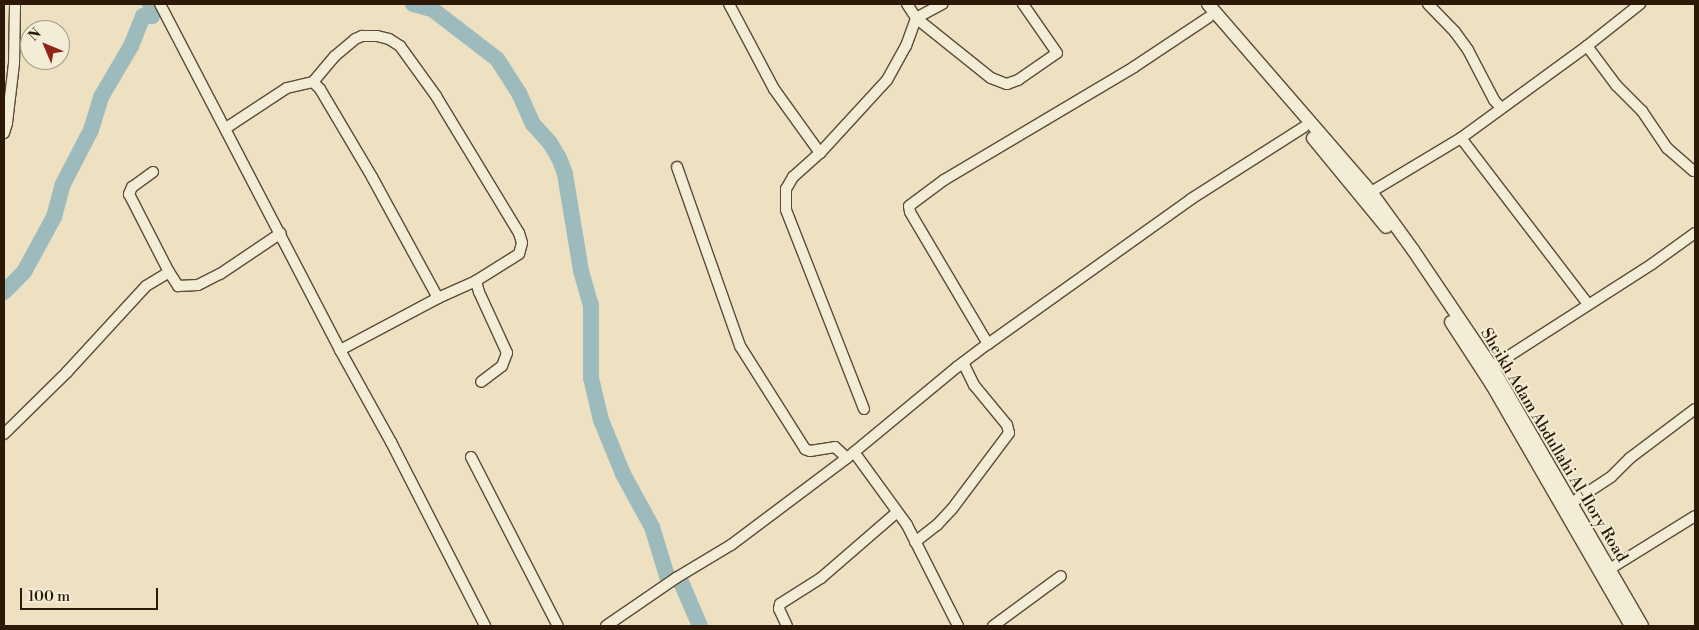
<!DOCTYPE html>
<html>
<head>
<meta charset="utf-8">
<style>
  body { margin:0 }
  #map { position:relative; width:1699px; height:630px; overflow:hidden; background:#ede1c2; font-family:"Libre Bodoni",serif }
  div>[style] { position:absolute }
  .river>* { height:16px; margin:-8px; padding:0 8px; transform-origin:8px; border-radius:8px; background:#9dbbbd }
  .roads { filter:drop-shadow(1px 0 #5c4b36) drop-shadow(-1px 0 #5c4b36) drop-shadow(0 1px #5c4b36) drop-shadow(0 -1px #5c4b36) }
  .minor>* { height:10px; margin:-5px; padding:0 5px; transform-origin:5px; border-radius:5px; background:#f3ecd7 }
  .tertiary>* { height:12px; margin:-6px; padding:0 6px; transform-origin:6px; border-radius:6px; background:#f3ecd7 }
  span { translate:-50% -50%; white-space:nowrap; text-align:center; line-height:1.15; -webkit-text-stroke:4px #f3ecd7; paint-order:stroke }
  .street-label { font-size:16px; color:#2c1908 }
  .frame { position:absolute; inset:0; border:5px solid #2c1908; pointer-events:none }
  .north { position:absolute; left:20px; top:20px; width:50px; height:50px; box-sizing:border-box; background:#f3ecd7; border:1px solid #a39884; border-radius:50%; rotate:315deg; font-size:14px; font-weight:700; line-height:20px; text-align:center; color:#2c1908 }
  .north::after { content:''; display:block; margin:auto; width:18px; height:22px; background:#8f2418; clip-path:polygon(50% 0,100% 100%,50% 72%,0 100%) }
  .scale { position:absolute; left:20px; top:588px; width:138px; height:22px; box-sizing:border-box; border:2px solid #2c1908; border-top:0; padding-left:6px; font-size:15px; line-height:18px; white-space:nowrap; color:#2c1908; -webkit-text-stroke:4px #f3ecd7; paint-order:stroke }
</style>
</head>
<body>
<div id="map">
  <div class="river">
    <i style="left:413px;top:4px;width:20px;rotate:15deg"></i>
    <i style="left:432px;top:9px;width:82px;rotate:37.6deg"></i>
    <i style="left:497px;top:59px;width:40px;rotate:57.1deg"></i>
    <i style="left:519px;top:93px;width:34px;rotate:66deg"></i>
    <i style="left:533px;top:124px;width:25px;rotate:48deg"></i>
    <i style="left:550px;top:143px;width:17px;rotate:59deg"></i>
    <i style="left:559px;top:158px;width:17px;rotate:69deg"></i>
    <i style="left:565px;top:174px;width:98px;rotate:80.6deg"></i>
    <i style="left:581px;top:271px;width:35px;rotate:74deg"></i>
    <i style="left:591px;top:305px;width:73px;rotate:90deg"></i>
    <i style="left:591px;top:378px;width:43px;rotate:76.6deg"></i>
    <i style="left:601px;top:420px;width:58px;rotate:67.8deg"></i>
    <i style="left:623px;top:474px;width:60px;rotate:61.3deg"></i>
    <i style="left:652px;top:527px;width:51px;rotate:73deg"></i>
    <i style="left:667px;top:576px;width:15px;rotate:23deg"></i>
    <i style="left:681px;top:582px;width:48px;rotate:66.6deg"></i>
    <i style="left:4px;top:292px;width:28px;rotate:-45deg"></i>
    <i style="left:24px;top:272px;width:63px;rotate:-61.4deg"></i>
    <i style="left:54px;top:217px;width:34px;rotate:-75deg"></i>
    <i style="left:63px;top:184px;width:61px;rotate:-62.6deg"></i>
    <i style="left:91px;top:130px;width:34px;rotate:-73deg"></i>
    <i style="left:101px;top:97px;width:59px;rotate:-59.5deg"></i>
    <i style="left:131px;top:46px;width:32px;rotate:-68deg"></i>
    <i style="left:143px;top:16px;width:9px"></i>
    <i style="left:152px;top:16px;width:12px;rotate:-99deg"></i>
  </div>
  <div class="roads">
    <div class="minor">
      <i style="left:160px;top:4px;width:390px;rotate:62.5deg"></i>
      <i style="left:340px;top:350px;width:105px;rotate:61deg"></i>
      <i style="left:391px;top:442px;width:207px;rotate:62.9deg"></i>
      <i style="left:729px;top:4px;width:96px;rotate:62.1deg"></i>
      <i style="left:774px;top:89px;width:79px;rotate:54.3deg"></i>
      <i style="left:907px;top:4px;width:17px;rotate:57deg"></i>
      <i style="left:916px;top:18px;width:96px;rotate:38.7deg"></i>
      <i style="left:991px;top:78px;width:17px;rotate:21deg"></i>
      <i style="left:1007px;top:84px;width:12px;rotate:-20deg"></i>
      <i style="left:1018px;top:80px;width:47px;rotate:-34.7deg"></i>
      <i style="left:1057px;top:53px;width:60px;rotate:-124.8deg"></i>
      <i style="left:1428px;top:4px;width:39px;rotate:46deg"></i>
      <i style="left:1455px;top:32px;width:22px;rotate:54deg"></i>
      <i style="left:1468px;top:50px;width:56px;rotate:62.5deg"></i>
      <i style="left:1494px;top:100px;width:11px;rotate:49deg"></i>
      <i style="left:1587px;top:46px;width:49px;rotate:53.4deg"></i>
      <i style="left:1616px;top:85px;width:37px;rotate:45deg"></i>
      <i style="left:1642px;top:111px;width:45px;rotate:56deg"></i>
      <i style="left:1667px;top:148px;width:35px;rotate:41deg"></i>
      <i style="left:313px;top:82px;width:10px;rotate:45deg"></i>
      <i style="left:320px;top:89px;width:102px;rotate:59.4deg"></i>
      <i style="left:372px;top:177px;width:138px;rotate:61.4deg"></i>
      <i style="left:226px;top:128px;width:73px;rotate:-33.3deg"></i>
      <i style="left:287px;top:88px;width:27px;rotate:-13deg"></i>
      <i style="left:313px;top:82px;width:34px;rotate:-50deg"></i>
      <i style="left:335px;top:56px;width:26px;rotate:-40deg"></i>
      <i style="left:355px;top:39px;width:8px;rotate:-23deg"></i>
      <i style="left:362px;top:36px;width:15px"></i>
      <i style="left:377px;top:36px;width:12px;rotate:14deg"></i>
      <i style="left:389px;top:39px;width:13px;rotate:32deg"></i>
      <i style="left:400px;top:46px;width:62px;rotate:54.2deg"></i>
      <i style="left:436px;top:96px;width:160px;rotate:58.8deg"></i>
      <i style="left:519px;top:233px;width:10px;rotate:73deg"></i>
      <i style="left:522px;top:243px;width:11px;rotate:105deg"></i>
      <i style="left:519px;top:254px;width:51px;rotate:147.9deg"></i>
      <i style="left:476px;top:281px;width:42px;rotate:155.9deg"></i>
      <i style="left:438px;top:298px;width:111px;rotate:152deg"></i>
      <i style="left:4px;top:133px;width:10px;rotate:-73deg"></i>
      <i style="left:7px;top:123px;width:60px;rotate:-83.3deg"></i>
      <i style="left:14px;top:63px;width:59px;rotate:-89deg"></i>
      <i style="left:1461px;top:138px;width:209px;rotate:52.6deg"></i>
      <i style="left:677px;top:167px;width:190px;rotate:70.6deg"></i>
      <i style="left:740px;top:346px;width:122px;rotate:57.7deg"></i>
      <i style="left:805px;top:449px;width:5px;rotate:22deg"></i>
      <i style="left:810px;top:451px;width:25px;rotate:-9deg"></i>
      <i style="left:835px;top:447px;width:16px;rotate:43deg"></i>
      <i style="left:153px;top:172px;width:26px;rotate:144deg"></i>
      <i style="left:132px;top:187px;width:8px;rotate:113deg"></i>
      <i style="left:129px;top:194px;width:88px;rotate:62.9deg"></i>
      <i style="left:1371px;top:192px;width:105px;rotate:-31deg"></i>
      <i style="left:1461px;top:138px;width:156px;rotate:-36.1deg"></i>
      <i style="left:1587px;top:46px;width:68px;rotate:-38.4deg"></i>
      <i style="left:476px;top:281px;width:11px;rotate:75deg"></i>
      <i style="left:479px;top:292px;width:67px;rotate:65.3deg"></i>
      <i style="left:507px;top:353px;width:14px;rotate:111deg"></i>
      <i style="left:502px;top:366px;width:26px;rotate:143deg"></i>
      <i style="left:988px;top:344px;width:153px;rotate:-120.6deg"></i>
      <i style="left:910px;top:212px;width:6px;rotate:-99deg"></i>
      <i style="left:909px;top:206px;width:44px;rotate:-36.6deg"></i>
      <i style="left:944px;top:180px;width:221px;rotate:-30.7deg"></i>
      <i style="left:1134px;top:67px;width:90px;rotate:-33.7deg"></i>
      <i style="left:1487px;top:370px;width:196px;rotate:-32.7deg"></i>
      <i style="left:1652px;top:264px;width:53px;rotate:-35.8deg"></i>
      <i style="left:864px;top:409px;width:214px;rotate:-111.4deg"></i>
      <i style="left:786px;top:210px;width:21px;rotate:-90deg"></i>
      <i style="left:786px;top:189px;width:14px;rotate:-60deg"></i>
      <i style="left:793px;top:177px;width:36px;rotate:-42deg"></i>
      <i style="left:820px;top:153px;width:99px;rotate:-47.5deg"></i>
      <i style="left:887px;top:80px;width:39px;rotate:-61deg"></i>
      <i style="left:906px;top:46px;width:30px;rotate:-70deg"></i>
      <i style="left:916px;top:18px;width:30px;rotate:-28deg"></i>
      <i style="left:4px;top:434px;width:88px;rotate:-44.5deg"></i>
      <i style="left:67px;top:372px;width:117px;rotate:-47.4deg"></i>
      <i style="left:146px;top:286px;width:27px;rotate:-31deg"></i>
      <i style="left:169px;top:272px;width:17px;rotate:57deg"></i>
      <i style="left:178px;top:286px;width:20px;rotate:-3deg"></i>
      <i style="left:198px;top:285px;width:25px;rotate:-27deg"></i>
      <i style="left:220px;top:274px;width:73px;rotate:-33.9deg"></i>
      <i style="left:854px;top:452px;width:90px;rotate:54deg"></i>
      <i style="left:907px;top:525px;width:113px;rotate:63.2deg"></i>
      <i style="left:471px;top:457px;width:190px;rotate:62.8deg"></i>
      <i style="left:1570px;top:504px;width:49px;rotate:-33.4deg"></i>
      <i style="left:1611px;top:477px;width:27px;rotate:-45deg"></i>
      <i style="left:1630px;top:458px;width:81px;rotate:-37deg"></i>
      <i style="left:915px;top:542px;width:28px;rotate:-38deg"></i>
      <i style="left:937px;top:525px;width:22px;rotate:-47deg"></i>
      <i style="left:952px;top:509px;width:95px;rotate:-53.1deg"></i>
      <i style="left:1009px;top:433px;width:8px;rotate:-104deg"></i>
      <i style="left:1007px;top:425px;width:52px;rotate:-129.5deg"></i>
      <i style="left:974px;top:385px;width:25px;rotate:-116deg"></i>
      <i style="left:1608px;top:570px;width:102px;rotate:-31.8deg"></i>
      <i style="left:606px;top:626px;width:85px;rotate:-34.4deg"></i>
      <i style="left:676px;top:578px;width:64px;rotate:-31deg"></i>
      <i style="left:731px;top:545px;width:145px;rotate:-36.9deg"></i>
      <i style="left:847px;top:458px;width:143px;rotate:-39.6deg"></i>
      <i style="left:957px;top:367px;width:39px;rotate:-37deg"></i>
      <i style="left:988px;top:344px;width:249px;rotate:-35.5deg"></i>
      <i style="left:1191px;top:199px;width:134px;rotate:-32.5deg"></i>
      <i style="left:787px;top:626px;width:19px;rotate:-115deg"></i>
      <i style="left:779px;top:609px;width:5px;rotate:-79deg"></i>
      <i style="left:780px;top:604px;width:49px;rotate:-32.4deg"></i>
      <i style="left:821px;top:578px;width:99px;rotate:-40.9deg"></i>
      <i style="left:993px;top:626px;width:84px;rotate:-36.3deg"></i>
    </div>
    <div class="tertiary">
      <i style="left:1208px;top:4px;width:249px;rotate:49.1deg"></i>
      <i style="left:1371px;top:192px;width:72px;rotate:54.1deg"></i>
      <i style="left:1413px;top:250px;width:141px;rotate:56deg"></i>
      <i style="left:1492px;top:367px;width:299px;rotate:59.9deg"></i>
      <i style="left:1313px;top:138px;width:115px;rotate:50.6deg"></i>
      <i style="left:1451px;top:322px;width:75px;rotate:56.9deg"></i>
      <i style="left:1492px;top:385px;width:278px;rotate:60deg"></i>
    </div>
  </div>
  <div class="street-label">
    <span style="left:1554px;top:445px;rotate:59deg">Sheikh Adam Abdullahi Al-Ilory Road</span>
  </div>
  <div class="frame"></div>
  <div class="north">N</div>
  <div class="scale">100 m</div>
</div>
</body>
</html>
